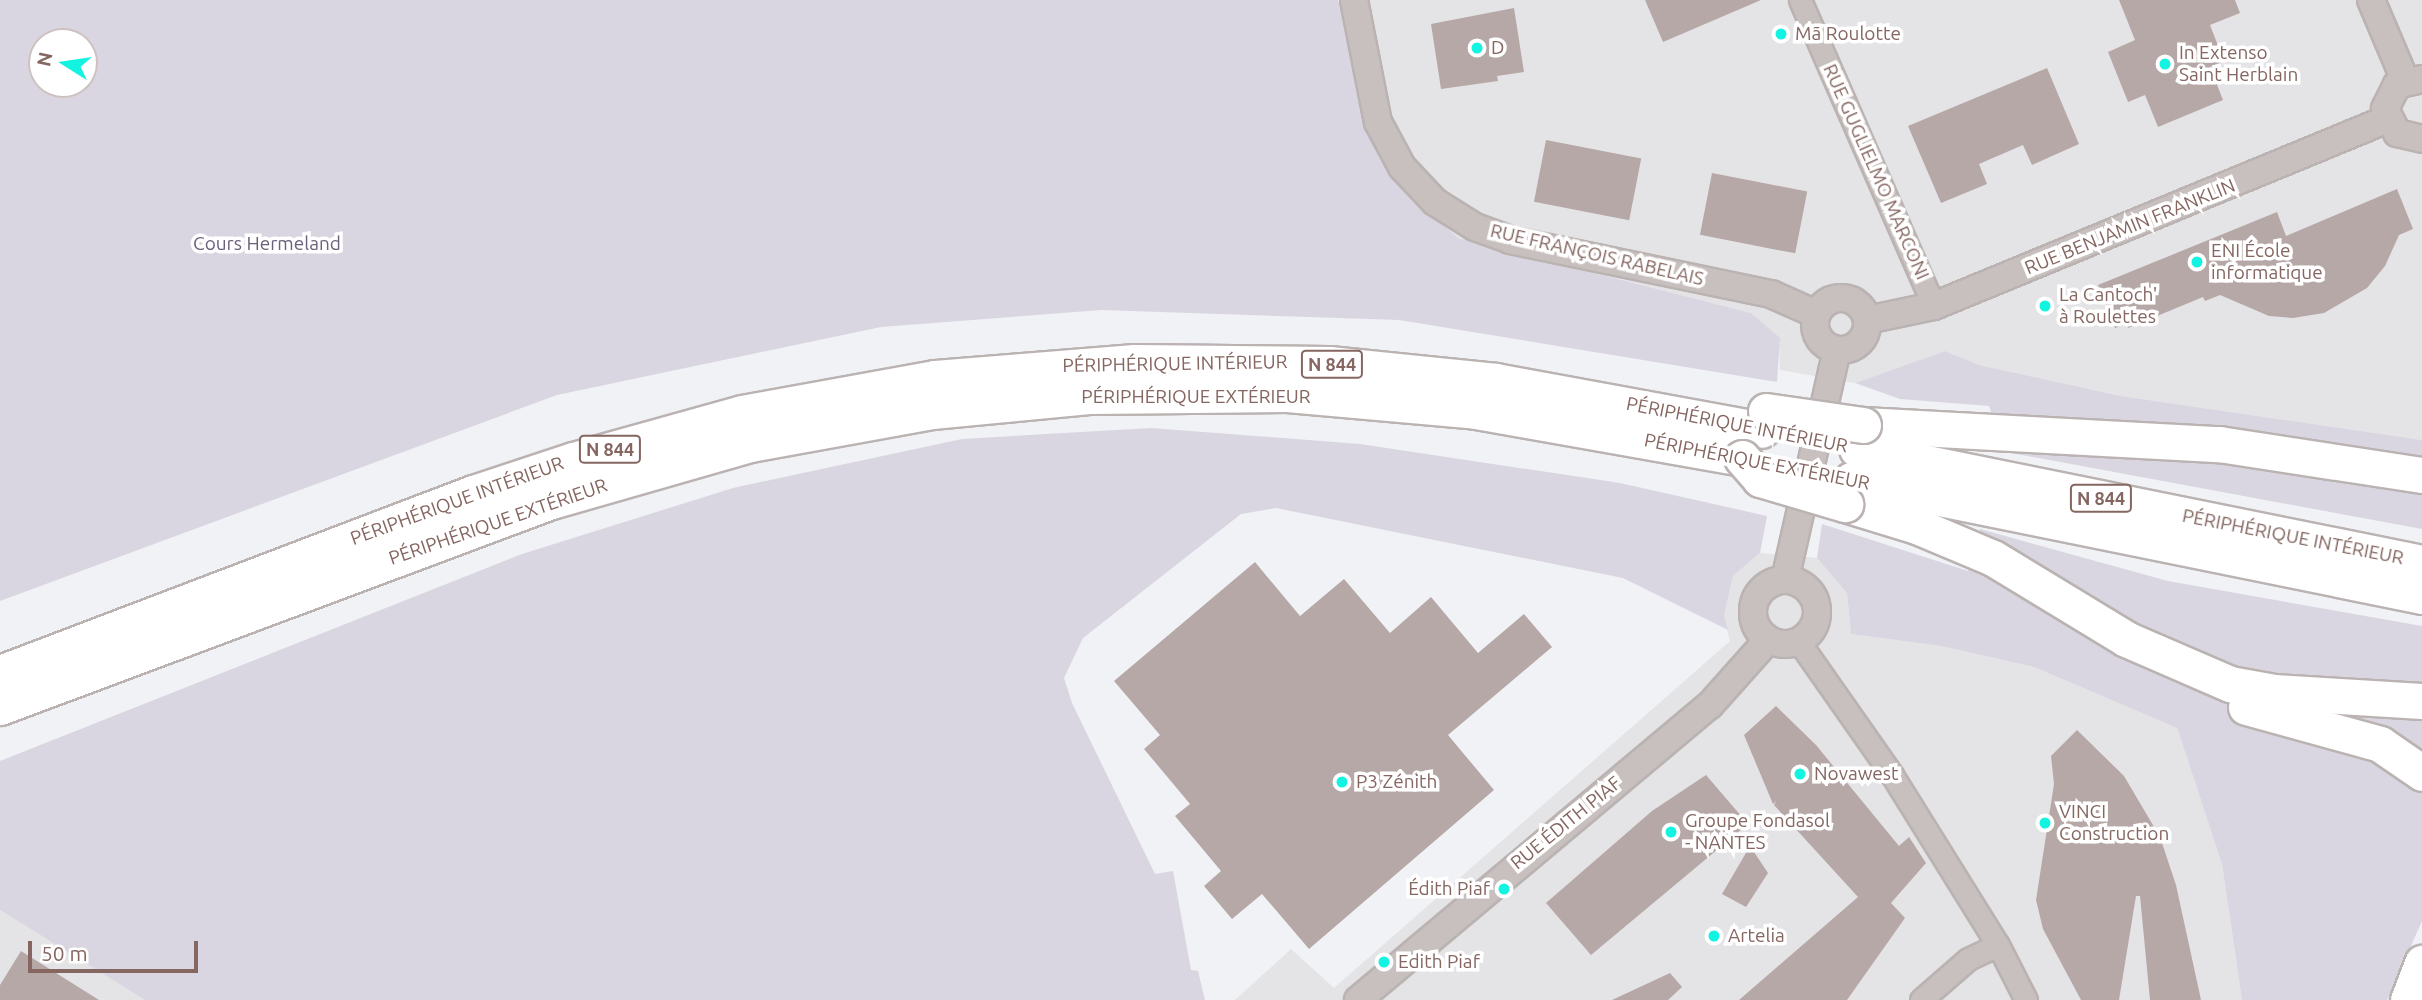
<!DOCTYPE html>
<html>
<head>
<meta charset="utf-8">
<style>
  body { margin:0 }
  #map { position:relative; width:2422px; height:1000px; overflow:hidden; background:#f0f2f5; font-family:Ubuntu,sans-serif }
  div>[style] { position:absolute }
  .built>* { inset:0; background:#e4e3e6 }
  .green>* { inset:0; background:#d9d6e1 }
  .building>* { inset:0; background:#b6a8a7; transform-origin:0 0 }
  .roads { filter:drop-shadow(2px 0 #bab3b2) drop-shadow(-2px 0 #bab3b2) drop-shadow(0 2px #bab3b2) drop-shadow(0 -2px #bab3b2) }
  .minor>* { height:21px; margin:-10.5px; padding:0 10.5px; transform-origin:10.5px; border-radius:10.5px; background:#c8c0bf }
  .tertiary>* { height:26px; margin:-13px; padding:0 13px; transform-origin:13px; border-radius:13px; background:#c8c0bf }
  .tertiary>.ring { margin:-13px; padding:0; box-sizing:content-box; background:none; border:26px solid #c8c0bf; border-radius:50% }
  .trunk>* { height:35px; margin:-17.5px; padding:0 17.5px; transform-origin:17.5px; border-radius:17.5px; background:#fff }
  .bridges { filter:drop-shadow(2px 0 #bab3b2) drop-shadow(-2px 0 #bab3b2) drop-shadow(0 2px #bab3b2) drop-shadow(0 -2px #bab3b2) }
  .trunk-bridge>* { height:35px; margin:-17.5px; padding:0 17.5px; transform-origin:17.5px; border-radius:17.5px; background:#fff }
  .dots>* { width:19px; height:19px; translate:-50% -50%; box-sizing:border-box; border:4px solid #fff; border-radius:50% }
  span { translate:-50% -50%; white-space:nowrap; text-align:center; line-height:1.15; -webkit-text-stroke:7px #fff; paint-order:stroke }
  .shield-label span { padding:2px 5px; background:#fff; border:2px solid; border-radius:5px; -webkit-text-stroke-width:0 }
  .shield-label { font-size:18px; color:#856661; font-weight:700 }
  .poi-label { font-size:19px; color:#856661 }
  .left { translate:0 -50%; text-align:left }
  .right { translate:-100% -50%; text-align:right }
  .street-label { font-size:19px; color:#856661 }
  .park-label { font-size:19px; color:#6d607b }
  .north { position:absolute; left:28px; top:28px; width:70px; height:70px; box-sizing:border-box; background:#fff; border:2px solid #cec2c0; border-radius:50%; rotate:282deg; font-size:19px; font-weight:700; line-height:28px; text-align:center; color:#856661 }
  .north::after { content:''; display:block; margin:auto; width:24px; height:32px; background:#13f3e1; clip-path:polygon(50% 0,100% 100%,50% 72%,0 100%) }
  .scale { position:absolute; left:28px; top:941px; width:170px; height:32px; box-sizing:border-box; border:4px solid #856661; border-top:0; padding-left:9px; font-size:21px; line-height:24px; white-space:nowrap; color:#856661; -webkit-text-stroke:5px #fff; paint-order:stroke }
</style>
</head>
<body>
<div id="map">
  <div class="built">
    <i style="clip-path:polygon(1338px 0,2422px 0,2422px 440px,2121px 396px,1979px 365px,1945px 351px,1855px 383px,1780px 370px,1779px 338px,1751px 313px,1458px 238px,1398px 183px,1374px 138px)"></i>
    <i style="clip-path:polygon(1760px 553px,1817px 558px,1847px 593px,1851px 634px,1941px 646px,2034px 667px,2177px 728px,2222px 864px,2242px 1000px,1235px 1000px,1291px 949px,1334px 988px,1730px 641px,1724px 616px,1733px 576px)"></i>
    <i style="clip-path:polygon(0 910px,145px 1000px,0 1000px)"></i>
  </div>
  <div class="green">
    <i style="clip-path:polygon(evenodd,0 0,1338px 0,1374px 138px,1398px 183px,1458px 238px,1751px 313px,1780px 338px,1777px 382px,1399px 320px,1101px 310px,881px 327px,557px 395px,0 601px,0 0,42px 42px,84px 42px,84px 84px,42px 84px,42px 42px)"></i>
    <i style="clip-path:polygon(1945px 351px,1979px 365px,2121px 396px,2422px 440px,2422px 529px,2006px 452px,1989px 406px,1900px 399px,1855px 383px)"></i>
    <i style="clip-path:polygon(1151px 428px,1360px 444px,1620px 483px,1767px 516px,1760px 553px,1733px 576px,1724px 616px,1728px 630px,1623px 578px,1276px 508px,1241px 514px,1083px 638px,1064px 678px,1072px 703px,1155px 874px,1173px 871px,1191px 970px,1198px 971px,1205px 1000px,145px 1000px,0 910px,0 761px,522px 554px,733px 488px,962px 439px)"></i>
    <i style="clip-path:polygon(1822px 524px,1968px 571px,1980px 529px,2168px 581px,2422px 626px,2422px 921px,2387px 1000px,2242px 1000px,2222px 864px,2177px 728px,2034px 667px,1941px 646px,1851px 634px,1847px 593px,1817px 558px)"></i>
  </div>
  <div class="building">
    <i style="clip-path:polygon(1645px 0,1761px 0,1663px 42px)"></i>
    <i style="clip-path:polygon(2119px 0,2235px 0,2240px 13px,2210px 25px,2224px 61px,2210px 67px,2223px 100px,2158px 127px,2145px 95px,2128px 102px,2108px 52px,2135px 40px)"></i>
    <i style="clip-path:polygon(1514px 8px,1524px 72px,1497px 76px,1498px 81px,1441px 89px,1431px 24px)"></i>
    <i style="clip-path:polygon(2047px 68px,2079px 144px,2032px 165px,2023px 145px,1979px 164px,1987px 184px,1941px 203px,1908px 126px)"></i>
    <i style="left:1546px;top:140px;width:97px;height:63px;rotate:11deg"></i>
    <i style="left:1712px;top:173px;width:97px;height:63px;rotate:11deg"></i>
    <i style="clip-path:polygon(2397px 189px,2413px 229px,2399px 235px,2385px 266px,2367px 288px,2324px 313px,2293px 318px,2269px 316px,2220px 295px,2205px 301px,2203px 297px,2128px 328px,2127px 324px,2115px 328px,2098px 285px,2277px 212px,2286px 236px)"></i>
    <i style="clip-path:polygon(1255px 562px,1300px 616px,1344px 579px,1390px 633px,1431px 597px,1478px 653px,1524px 614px,1552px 647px,1448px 735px,1494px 790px,1309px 949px,1262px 894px,1232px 919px,1204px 886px,1221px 871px,1175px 816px,1190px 804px,1144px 749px,1160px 735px,1114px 681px)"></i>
    <i style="clip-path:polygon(1776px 706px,1816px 745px,1899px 846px,1909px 837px,1926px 863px,1891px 903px,1905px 918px,1847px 1000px,1739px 1000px,1858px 897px,1774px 805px,1776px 801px,1773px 804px,1744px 735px)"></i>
    <i style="clip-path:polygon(2077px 730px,2124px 776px,2160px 837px,2176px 885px,2201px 1000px,2150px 1000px,2140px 896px,2136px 896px,2119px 1000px,2081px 1000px,2043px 929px,2036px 900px,2054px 784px,2051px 756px)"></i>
    <i style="clip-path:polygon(1706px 775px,1748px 824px,1591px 955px,1546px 903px,1652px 811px)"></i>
    <i style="clip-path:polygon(1750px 846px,1768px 873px,1746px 907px,1722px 894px)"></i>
    <i style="clip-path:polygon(21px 951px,99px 1000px,0 1000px,0 985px)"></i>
    <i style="clip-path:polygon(1670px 973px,1682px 987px,1668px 1000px,1612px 1000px)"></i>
  </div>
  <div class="roads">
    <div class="minor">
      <i style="left:1800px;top:0;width:334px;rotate:66.4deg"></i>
      <i style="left:1799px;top:642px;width:162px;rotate:55deg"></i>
      <i style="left:1892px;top:775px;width:200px;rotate:58.1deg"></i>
      <i style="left:1998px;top:945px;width:62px;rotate:63deg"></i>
      <i style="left:1921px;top:1000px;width:62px;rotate:-41.1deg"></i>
      <i style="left:1968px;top:959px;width:33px;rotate:-25deg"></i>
    </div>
    <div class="tertiary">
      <i style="left:1354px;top:0;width:124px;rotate:78.9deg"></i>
      <i style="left:1378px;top:122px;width:51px;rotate:61.9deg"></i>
      <i style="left:1402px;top:167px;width:48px;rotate:46.7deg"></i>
      <i style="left:1435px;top:202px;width:47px;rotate:32deg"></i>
      <i style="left:1475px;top:227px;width:37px;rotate:20deg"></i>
      <i style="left:1510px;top:240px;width:267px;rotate:11.7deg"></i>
      <i style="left:1771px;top:294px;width:49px;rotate:24deg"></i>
      <i style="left:2371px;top:0;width:87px;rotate:67deg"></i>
      <i style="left:2422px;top:79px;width:26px;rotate:167deg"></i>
      <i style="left:2397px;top:85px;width:27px;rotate:117deg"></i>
      <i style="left:2385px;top:109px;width:27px;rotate:63deg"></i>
      <i style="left:2397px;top:133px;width:26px;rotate:13deg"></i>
      <i class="ring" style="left:1815px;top:298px;width:26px;height:26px"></i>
      <i style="left:1867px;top:320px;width:68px;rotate:-11.8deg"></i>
      <i style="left:1934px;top:306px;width:490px;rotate:-22.4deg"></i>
      <i style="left:1785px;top:580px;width:236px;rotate:-77.3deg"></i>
      <i class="ring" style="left:1753px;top:580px;width:38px;height:38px"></i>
      <i style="left:1358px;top:1000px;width:459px;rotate:-40deg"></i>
      <i style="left:1710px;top:705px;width:87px;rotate:-48.3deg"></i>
    </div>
    <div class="trunk">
      <i style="left:1863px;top:425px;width:357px;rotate:3.1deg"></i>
      <i style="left:2219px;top:444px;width:205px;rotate:8.7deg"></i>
      <i style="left:1857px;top:449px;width:576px;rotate:11.41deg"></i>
      <i style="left:1851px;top:480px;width:583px;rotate:11.48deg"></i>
      <i style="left:1845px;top:504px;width:75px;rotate:17deg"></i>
      <i style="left:1917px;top:526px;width:82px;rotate:22.8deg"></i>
      <i style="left:1993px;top:558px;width:156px;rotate:31.3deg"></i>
      <i style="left:2126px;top:639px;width:113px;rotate:23.4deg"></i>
      <i style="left:2230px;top:684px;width:45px;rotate:10.3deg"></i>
      <i style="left:2274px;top:692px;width:148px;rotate:3.5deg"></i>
      <i style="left:0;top:673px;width:506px;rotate:-20.83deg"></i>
      <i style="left:473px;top:493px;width:105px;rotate:-18.3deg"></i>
      <i style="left:573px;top:460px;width:175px;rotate:-15.5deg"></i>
      <i style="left:742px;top:413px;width:196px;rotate:-10.3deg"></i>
      <i style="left:935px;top:378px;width:200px;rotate:-4.6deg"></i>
      <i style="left:1134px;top:362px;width:195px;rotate:0.6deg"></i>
      <i style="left:1329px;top:364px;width:168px;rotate:5.8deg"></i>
      <i style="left:1496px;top:381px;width:270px;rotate:10.4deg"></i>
      <i style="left:0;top:707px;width:588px;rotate:-20.5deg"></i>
      <i style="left:551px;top:501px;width:207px;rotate:-16deg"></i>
      <i style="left:750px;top:444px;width:185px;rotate:-10.3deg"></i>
      <i style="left:932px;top:411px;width:160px;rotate:-5.4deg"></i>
      <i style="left:1091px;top:396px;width:196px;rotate:-0.6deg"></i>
      <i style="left:1287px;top:394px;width:190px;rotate:5.1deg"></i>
      <i style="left:1476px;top:411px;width:270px;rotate:10deg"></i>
      <i style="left:2246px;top:707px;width:139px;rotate:15.4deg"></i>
      <i style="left:2380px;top:744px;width:51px;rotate:34.6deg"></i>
      <i style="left:2408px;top:1000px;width:40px;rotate:-69deg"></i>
    </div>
  </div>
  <div class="bridges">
    <div class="trunk-bridge">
      <i style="left:1766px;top:411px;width:98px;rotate:8.2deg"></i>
      <i style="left:1742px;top:458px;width:28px;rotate:49deg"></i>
      <i style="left:1760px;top:479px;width:89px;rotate:16.4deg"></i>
    </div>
  </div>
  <div class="dots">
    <i style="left:1781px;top:34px;background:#13f3e1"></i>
    <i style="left:1477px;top:48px;background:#13f3e1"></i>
    <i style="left:2165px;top:64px;background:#13f3e1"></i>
    <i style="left:2197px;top:262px;background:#13f3e1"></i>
    <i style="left:2045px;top:306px;background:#13f3e1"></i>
    <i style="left:1800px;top:774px;background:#13f3e1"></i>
    <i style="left:1342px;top:782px;background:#13f3e1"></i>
    <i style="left:2045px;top:823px;background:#13f3e1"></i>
    <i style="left:1671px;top:832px;background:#13f3e1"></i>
    <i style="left:1504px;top:889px;background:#13f3e1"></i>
    <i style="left:1714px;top:936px;background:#13f3e1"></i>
    <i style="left:1384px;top:962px;background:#13f3e1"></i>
  </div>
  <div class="shield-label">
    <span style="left:1332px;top:364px">N 844</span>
    <span style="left:610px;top:449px">N 844</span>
    <span style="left:2101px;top:498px">N 844</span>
  </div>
  <div class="poi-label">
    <span class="left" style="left:1795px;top:34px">Mã Roulotte</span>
    <span class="left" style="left:1491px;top:48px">D</span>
    <span class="left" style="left:2179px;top:64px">In Extenso<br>Saint Herblain</span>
    <span class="left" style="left:2211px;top:262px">ENI École<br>informatique</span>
    <span class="left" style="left:2059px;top:306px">La Cantoch'<br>à Roulettes</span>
    <span class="left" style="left:1814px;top:774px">Novawest</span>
    <span class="left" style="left:1356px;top:782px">P3 Zénith</span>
    <span class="left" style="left:2059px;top:823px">VINCI<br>Construction</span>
    <span class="left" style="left:1685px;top:832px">Groupe Fondasol<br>- NANTES</span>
    <span class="right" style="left:1490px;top:889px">Édith Piaf</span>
    <span class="left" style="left:1728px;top:936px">Artelia</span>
    <span class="left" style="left:1398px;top:962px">Edith Piaf</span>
  </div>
  <div class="street-label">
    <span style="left:1876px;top:172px;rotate:66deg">RUE GUGLIELMO MARCONI</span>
    <span style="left:2130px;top:227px;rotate:-22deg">RUE BENJAMIN FRANKLIN</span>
    <span style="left:1597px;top:255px;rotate:13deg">RUE FRANÇOIS RABELAIS</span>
    <span style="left:1175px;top:364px;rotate:-1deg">PÉRIPHÉRIQUE INTÉRIEUR</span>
    <span style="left:1196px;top:397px">PÉRIPHÉRIQUE EXTÉRIEUR</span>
    <span style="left:1737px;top:425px;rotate:11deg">PÉRIPHÉRIQUE INTÉRIEUR</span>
    <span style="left:1757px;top:462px;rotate:11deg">PÉRIPHÉRIQUE EXTÉRIEUR</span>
    <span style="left:457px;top:501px;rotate:-20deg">PÉRIPHÉRIQUE INTÉRIEUR</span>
    <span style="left:498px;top:522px;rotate:-19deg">PÉRIPHÉRIQUE EXTÉRIEUR</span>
    <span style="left:2293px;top:537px;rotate:11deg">PÉRIPHÉRIQUE INTÉRIEUR</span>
    <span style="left:1566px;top:823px;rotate:-39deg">RUE ÉDITH PIAF</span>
  </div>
  <div class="park-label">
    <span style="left:267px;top:244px">Cours Hermeland</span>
  </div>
  <div class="north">N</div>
  <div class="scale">50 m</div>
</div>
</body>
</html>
